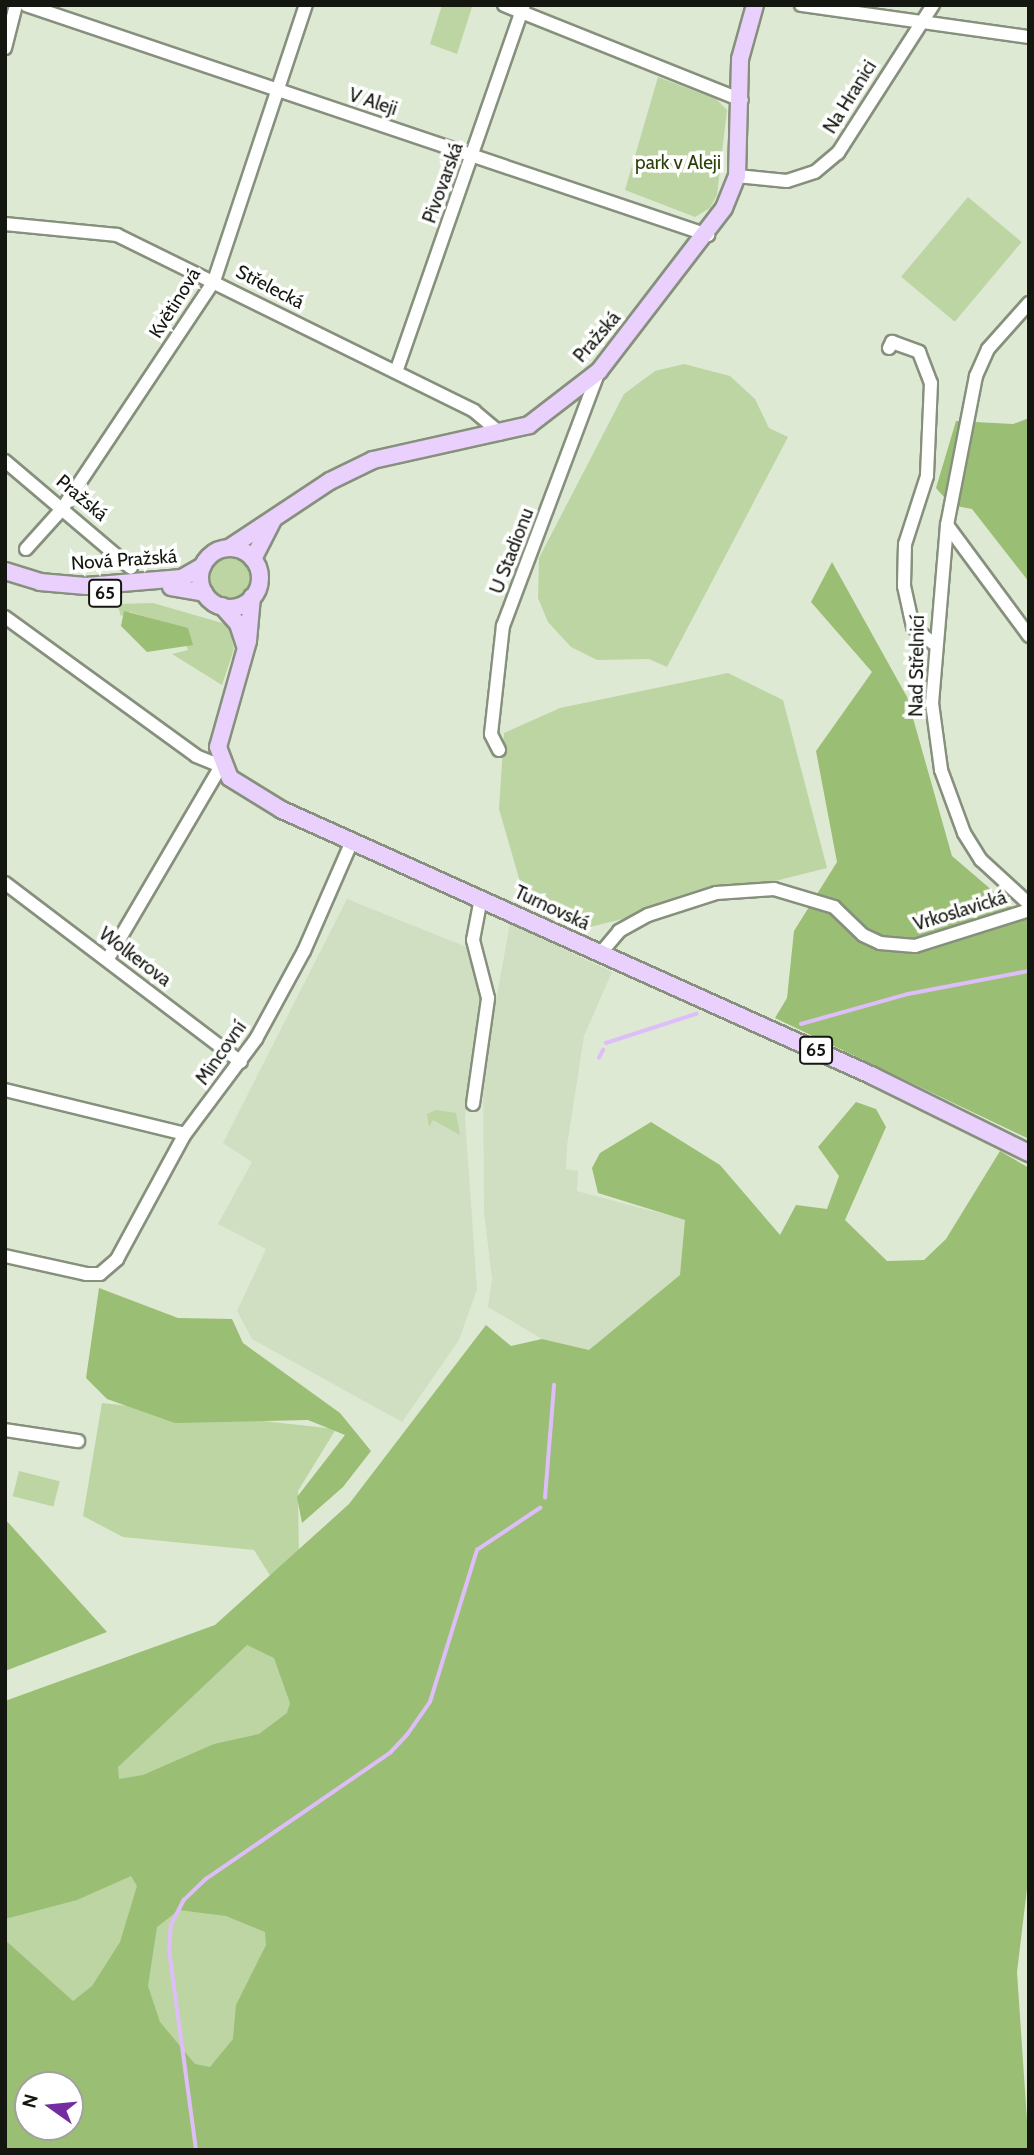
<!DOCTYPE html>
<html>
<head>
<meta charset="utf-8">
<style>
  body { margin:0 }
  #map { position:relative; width:1034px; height:2155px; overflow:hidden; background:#dee9d4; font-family:Cabin,sans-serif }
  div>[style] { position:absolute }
  .built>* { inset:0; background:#d0dec2 }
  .green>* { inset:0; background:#bcd5a3; transform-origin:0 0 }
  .round { border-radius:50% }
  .forest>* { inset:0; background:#9abe73 }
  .stream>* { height:3.5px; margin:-1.75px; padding:0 1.75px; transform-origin:1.75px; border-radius:1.75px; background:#debef9 }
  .roads { filter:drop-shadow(2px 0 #86907c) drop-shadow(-2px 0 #86907c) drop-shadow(0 2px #86907c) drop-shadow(0 -2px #86907c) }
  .minor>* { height:12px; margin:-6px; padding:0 6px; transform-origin:6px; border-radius:6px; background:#fff }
  .major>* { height:16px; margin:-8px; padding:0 8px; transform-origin:8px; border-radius:8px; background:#e9d0fd }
  .major>.ring { margin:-8px; padding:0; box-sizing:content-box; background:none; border:16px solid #e9d0fd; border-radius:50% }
  span { translate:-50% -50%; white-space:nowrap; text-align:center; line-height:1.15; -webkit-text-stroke:7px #fff; paint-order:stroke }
  .shield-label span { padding:2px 5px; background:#fff; border:2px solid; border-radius:5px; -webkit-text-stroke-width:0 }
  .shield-label { font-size:18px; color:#13170f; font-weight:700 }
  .street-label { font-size:19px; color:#13170f }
  .park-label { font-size:19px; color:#2a4009 }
  .frame { position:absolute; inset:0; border:7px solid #13170f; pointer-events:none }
  .north { position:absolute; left:14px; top:2071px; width:70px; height:70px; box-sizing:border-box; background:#fff; border:2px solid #a1a29f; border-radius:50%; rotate:285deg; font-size:19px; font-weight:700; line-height:28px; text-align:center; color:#13170f }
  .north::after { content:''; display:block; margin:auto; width:24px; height:32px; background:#742da0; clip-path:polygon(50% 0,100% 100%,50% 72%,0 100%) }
</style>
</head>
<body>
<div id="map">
  <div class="built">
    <i style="clip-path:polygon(347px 899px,469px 948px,480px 996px,465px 1118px,477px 1289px,459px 1340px,402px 1422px,252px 1339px,237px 1311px,266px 1249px,218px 1224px,252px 1162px,223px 1143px)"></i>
    <i style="clip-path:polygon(510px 923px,612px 972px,584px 1036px,567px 1146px,566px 1169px,578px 1171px,577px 1191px,686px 1220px,681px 1275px,589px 1350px,542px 1339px,488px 1307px,492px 1279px,484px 1212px,483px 1074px)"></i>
  </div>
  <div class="green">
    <i style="clip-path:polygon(442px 5px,472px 7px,457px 54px,430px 44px)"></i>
    <i style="clip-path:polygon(658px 77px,716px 99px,727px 110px,717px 195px,710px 208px,695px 217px,625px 190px)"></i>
    <i style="left:968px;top:197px;width:70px;height:104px;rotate:40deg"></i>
    <i style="clip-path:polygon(684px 364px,730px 376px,755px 399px,769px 428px,788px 437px,667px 667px,649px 659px,597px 660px,571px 647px,548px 622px,538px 598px,539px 558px,624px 394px,655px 371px)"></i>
    <i class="round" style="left:210px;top:557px;width:42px;height:42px"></i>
    <i style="clip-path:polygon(153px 603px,229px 625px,234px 649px,222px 685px,172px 654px,188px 650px,178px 626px,130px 612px,121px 616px,117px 604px)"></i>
    <i style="clip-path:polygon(728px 673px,783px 700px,827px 868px,578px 930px,525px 899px,499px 809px,504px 733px,560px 708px)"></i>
    <i style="clip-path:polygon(436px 1110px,456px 1113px,460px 1135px,433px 1120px,429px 1127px,427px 1114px)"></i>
    <i style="clip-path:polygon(102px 1403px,336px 1429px,298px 1491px,299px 1558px,487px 1608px,211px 2083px,5px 1974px,5px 1850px,276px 1585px,254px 1550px,123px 1537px,83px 1516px)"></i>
    <i style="left:19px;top:1471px;width:42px;height:26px;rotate:14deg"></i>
  </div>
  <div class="forest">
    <i style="clip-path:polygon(1029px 418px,1029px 582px,972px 509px,951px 505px,936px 488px,956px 421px,1013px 424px)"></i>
    <i style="clip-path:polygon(832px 562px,907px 697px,952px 856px,1029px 922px,1029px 1139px,775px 1018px,787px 998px,794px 931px,837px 862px,816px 751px,872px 672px,811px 602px)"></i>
    <i style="clip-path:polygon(124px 611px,188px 628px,193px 645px,147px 652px,121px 626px)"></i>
    <i style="clip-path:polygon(evenodd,856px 1102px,876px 1109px,886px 1127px,845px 1220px,887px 1261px,924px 1260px,946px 1239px,1000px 1151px,1029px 1168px,1029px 1872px,1017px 1972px,1029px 2150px,5px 2150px,5px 1940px,73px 2001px,92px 1986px,120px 1942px,137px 1886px,131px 1876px,77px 1900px,5px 1919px,5px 1701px,215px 1625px,349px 1504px,486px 1325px,511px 1346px,542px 1339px,589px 1350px,680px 1275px,685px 1220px,598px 1193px,592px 1168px,600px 1153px,651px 1122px,720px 1165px,780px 1235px,796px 1205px,827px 1209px,839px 1176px,818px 1147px,856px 1102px,247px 1645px,274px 1658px,290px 1703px,287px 1713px,259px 1734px,214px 1744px,143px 1775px,119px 1779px,118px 1767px,247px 1645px,856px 1102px,179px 1910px,226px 1916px,265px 1932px,266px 1945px,236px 2005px,233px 2039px,210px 2067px,195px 2064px,160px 2022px,148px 1986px,157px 1927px,179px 1910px,856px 1102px,70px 2085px,70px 2127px,28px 2127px,28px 2085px,70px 2085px)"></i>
    <i style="clip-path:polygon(99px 1288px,178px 1318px,232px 1319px,243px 1343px,340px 1413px,371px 1451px,343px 1487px,302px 1523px,297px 1497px,345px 1435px,308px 1420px,175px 1423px,107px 1399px,86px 1378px)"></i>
    <i style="clip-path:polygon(5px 1519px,107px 1632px,5px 1671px)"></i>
  </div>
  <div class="stream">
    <i style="left:801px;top:1024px;width:111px;rotate:-15.7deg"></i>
    <i style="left:908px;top:994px;width:123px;rotate:-10.8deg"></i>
    <i style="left:606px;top:1043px;width:95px;rotate:-17.9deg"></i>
    <i style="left:599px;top:1058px;width:9px;rotate:-63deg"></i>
    <i style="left:545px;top:1498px;width:113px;rotate:-85.4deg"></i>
    <i style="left:196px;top:2150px;width:201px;rotate:-97.7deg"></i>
    <i style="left:169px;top:1951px;width:26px;rotate:-86deg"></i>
    <i style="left:171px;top:1925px;width:28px;rotate:-63deg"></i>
    <i style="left:184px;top:1900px;width:30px;rotate:-44deg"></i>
    <i style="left:206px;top:1879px;width:223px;rotate:-34.4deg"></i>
    <i style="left:390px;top:1753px;width:25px;rotate:-47deg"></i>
    <i style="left:407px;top:1735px;width:40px;rotate:-55.1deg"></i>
    <i style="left:430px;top:1702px;width:159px;rotate:-72.8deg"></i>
    <i style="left:477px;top:1550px;width:76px;rotate:-33.7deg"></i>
  </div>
  <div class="roads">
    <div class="minor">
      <i style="left:26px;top:5px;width:720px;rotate:18.64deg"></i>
      <i style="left:504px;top:5px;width:256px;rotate:21.8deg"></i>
      <i style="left:801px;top:5px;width:230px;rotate:8deg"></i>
      <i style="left:5px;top:48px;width:44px;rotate:-75.7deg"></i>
      <i style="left:737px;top:176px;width:50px;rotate:5.7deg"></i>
      <i style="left:787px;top:181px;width:29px;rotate:-18deg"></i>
      <i style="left:815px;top:172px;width:30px;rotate:-40deg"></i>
      <i style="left:838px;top:153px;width:176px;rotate:-57.3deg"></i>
      <i style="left:5px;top:224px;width:113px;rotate:5.6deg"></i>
      <i style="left:117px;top:235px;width:398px;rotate:26.2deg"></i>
      <i style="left:474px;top:411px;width:35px;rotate:40deg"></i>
      <i style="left:1029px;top:303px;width:62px;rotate:131.7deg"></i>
      <i style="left:988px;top:349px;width:30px;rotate:114deg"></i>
      <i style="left:976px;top:376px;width:152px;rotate:101deg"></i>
      <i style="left:947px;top:525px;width:179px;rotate:94.8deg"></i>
      <i style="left:932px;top:703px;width:68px;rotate:82.3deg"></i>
      <i style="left:941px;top:770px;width:67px;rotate:69.9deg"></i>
      <i style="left:964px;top:833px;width:32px;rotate:58deg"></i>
      <i style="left:981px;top:860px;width:65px;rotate:42.5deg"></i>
      <i style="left:889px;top:348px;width:7px;rotate:-63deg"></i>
      <i style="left:892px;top:342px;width:29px;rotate:20deg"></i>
      <i style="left:919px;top:352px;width:33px;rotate:69deg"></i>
      <i style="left:931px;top:383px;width:93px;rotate:92.5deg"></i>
      <i style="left:927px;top:476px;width:71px;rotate:107.9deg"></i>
      <i style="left:905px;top:544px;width:42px;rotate:91.4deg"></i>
      <i style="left:904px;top:586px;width:42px;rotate:77.6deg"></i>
      <i style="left:913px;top:627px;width:26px;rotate:39deg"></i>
      <i style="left:396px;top:372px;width:389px;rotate:-70.8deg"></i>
      <i style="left:5px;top:461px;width:165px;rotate:40.3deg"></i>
      <i style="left:947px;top:525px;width:138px;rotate:53.5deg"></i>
      <i style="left:26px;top:549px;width:54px;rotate:-48deg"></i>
      <i style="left:62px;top:509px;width:274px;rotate:-56.3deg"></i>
      <i style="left:214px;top:281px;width:291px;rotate:-71.6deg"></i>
      <i style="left:5px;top:617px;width:236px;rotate:36deg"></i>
      <i style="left:196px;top:756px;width:27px;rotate:22deg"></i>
      <i style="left:221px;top:766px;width:225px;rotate:120.4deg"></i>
      <i style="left:499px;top:750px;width:18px;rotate:-117deg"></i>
      <i style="left:491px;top:734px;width:109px;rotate:-83.7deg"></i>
      <i style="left:503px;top:626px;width:272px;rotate:-69.4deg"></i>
      <i style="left:5px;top:883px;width:296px;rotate:37.2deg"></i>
      <i style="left:600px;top:954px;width:30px;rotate:-50deg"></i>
      <i style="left:619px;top:931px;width:33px;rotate:-29deg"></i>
      <i style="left:648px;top:915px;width:71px;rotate:-17.9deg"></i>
      <i style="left:716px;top:893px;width:58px;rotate:-3.9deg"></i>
      <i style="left:774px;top:889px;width:63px;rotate:16.7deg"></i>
      <i style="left:834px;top:907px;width:40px;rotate:44deg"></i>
      <i style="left:863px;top:935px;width:19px;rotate:25deg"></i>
      <i style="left:880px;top:943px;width:35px;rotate:5deg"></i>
      <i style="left:915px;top:946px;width:120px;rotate:-17.5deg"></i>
      <i style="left:5px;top:1090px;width:185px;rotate:13.7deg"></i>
      <i style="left:473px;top:1104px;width:107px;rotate:-81.9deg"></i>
      <i style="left:488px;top:998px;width:60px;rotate:-104.5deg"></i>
      <i style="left:473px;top:940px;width:43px;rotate:-79.2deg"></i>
      <i style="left:5px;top:1256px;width:83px;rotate:12.5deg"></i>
      <i style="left:86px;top:1274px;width:14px"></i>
      <i style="left:100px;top:1274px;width:23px;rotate:-41deg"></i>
      <i style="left:117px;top:1259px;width:142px;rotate:-61.5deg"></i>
      <i style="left:185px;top:1134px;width:119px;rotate:-53.2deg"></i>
      <i style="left:256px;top:1039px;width:100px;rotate:-61.4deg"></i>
      <i style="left:304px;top:951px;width:120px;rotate:-66.4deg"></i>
      <i style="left:5px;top:1430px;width:74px;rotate:8.6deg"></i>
    </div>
    <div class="major">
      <i style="left:229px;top:548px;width:121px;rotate:-33.6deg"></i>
      <i style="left:330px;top:481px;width:48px;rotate:-26deg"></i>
      <i style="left:373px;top:460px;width:160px;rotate:-12.6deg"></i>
      <i style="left:529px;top:425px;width:88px;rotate:-37.6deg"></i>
      <i style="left:599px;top:371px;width:205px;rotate:-52.5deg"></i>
      <i style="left:724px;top:208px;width:35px;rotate:-68deg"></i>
      <i style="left:737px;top:176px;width:117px;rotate:-88.5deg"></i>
      <i style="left:740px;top:59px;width:56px;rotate:-74.5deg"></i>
      <i class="ring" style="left:200px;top:548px;width:44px;height:44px"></i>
      <i style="left:253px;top:559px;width:44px;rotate:-62.9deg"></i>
      <i style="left:5px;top:571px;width:37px;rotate:17deg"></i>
      <i style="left:40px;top:582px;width:46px;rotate:5deg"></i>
      <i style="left:86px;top:586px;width:96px;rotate:-4.8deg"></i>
      <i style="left:182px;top:578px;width:24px;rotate:-30deg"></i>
      <i style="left:171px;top:587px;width:34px;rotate:10deg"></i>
      <i style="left:252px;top:597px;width:44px;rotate:95.2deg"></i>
      <i style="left:248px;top:641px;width:110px;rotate:105.8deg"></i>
      <i style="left:218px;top:747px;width:33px;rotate:69deg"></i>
      <i style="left:230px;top:778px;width:61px;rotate:31.6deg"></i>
      <i style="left:282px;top:810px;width:648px;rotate:24.23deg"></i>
      <i style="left:873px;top:1076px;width:174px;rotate:26.3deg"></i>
      <i style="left:222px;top:606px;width:24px;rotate:48deg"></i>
      <i style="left:238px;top:624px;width:22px;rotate:72deg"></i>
    </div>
  </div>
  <div class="shield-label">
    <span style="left:105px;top:593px">65</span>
    <span style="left:816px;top:1050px">65</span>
  </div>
  <div class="street-label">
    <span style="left:850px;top:97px;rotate:-58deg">Na Hranici</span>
    <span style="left:373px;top:102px;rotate:18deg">V Aleji</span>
    <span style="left:443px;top:183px;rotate:-70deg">Pivovarská</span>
    <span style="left:270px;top:287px;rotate:27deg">Střelecká</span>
    <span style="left:175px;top:303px;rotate:-58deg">Květinová</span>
    <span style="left:597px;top:337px;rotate:-49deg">Pražská</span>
    <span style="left:82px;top:498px;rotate:40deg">Pražská</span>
    <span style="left:512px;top:551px;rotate:-69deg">U Stadionu</span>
    <span style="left:124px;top:560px;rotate:-4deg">Nová Pražská</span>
    <span style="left:917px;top:666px;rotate:-89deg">Nad Střelnicí</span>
    <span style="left:552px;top:908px;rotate:25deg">Turnovská</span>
    <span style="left:960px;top:911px;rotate:-17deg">Vrkoslavická</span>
    <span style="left:135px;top:957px;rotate:37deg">Wolkerova</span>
    <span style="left:221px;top:1053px;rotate:-55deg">Mincovní</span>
  </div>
  <div class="park-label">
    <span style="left:678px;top:163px">park v Aleji</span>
  </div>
  <div class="frame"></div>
  <div class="north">N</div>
</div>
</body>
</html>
